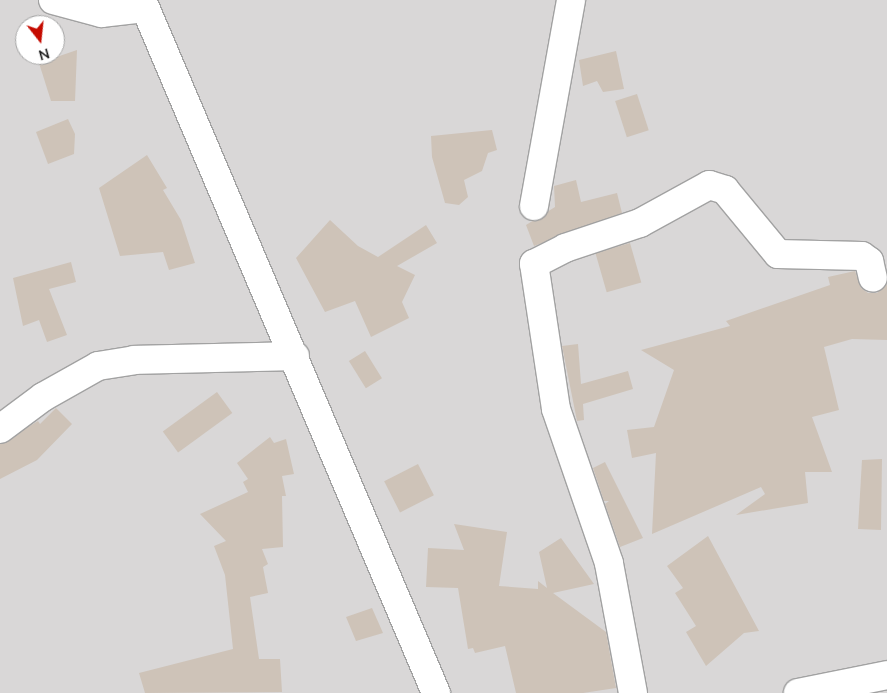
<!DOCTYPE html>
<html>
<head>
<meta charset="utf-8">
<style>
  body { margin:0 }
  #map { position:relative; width:887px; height:693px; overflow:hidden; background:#eeeade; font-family:"Nunito Sans",sans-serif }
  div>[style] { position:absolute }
  .residential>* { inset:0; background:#d9d7d7 }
  .building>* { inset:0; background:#cec3b8; transform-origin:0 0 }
  .roads { filter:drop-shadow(1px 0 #a2a2a2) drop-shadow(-1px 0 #a2a2a2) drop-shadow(0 1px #a2a2a2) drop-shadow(0 -1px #a2a2a2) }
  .street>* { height:28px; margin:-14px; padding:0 14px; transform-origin:14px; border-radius:14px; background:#fff }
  span { translate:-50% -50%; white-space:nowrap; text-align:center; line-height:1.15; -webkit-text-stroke:4px #fff; paint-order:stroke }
  .north { position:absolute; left:15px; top:15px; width:50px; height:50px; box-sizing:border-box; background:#fff; border:1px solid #a4a4a4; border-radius:50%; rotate:164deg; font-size:14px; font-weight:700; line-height:20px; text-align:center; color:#1b1b1b }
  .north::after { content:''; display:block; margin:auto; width:18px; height:22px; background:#c50b00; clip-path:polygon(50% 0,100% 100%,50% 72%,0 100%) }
</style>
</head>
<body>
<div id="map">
  <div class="residential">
    <i style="clip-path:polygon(evenodd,0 0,887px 0,887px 693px,0 693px,0 0,25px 25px,55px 25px,55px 55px,25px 55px,25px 25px)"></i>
  </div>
  <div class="building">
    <i style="clip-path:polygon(77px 50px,75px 101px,51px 101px,39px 63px)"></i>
    <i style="clip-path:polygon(616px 51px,624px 89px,603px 92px,597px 81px,583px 86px,579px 60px)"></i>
    <i style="left:637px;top:94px;width:38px;height:23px;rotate:72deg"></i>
    <i style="clip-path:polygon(68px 119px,75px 134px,74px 154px,48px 164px,36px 132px)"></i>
    <i style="clip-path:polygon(492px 130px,497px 150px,488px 153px,482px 171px,464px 180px,468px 197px,459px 205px,445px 203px,432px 157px,431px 136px)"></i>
    <i style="clip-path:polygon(147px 155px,167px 188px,163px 190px,181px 220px,195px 263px,169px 270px,163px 252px,120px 256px,99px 188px)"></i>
    <i style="clip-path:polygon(576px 180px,581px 202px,617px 193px,622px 213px,534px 246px,526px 225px,555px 207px,554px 186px)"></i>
    <i style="clip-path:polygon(330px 220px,358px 246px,378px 257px,426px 225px,437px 243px,397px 266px,415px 275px,402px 302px,409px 318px,371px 337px,355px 301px,325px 312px,296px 258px)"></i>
    <i style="left:630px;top:243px;width:41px;height:36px;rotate:74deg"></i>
    <i style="clip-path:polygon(71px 262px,76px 282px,49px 289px,67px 335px,47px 342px,39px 320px,23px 326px,13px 278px)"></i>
    <i style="clip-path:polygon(855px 271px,861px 288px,868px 293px,877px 293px,887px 284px,887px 340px,852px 339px,824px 347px,839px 410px,812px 417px,832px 472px,805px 472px,808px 503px,736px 515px,765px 494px,761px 487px,652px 534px,656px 453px,632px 458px,627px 430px,654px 427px,674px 370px,641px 350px,730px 326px,726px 321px,830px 285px,828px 277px)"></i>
    <i style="clip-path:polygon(578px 344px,581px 384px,628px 371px,633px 389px,583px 404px,584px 420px,577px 421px,562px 346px)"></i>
    <i style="left:365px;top:351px;width:32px;height:19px;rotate:58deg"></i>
    <i style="left:217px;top:392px;width:26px;height:67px;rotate:54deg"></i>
    <i style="clip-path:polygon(56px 408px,72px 424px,37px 460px,0 479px,0 444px,38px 421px,40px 424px)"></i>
    <i style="clip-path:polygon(270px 437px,274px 443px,286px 439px,294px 474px,282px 476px,286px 496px,282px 496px,283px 547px,262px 549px,268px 564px,263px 567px,268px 593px,250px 597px,259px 659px,280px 659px,282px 692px,145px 693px,139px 673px,233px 649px,225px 575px,214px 546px,226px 541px,200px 514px,248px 492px,243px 482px,248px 479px,237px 463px)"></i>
    <i style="clip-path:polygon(882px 459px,881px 530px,858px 529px,862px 460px)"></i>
    <i style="clip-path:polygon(605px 462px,643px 538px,620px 547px,605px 504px,609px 501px,604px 501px,593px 468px)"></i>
    <i style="left:418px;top:464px;width:35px;height:38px;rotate:63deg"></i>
    <i style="clip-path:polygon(454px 524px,507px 532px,499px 586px,538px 589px,538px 581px,547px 588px,539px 552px,561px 538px,594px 584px,553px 593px,606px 632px,616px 688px,583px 693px,516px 693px,505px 646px,475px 653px,473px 648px,468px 649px,458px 588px,426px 587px,428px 548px,464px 550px)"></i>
    <i style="clip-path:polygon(708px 536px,759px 631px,744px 633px,706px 666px,686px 632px,696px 626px,675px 593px,683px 588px,667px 566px)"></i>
    <i style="clip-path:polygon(372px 608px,383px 633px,356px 641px,346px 617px)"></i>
  </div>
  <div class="roads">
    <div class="street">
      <i style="left:53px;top:0;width:50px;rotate:15.2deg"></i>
      <i style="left:101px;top:13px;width:44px;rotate:-6.5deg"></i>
      <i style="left:142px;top:0;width:753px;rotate:67.01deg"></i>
      <i style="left:534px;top:206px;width:209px;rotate:-79.8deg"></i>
      <i style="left:0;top:429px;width:54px;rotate:-36.7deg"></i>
      <i style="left:43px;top:397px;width:63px;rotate:-29.4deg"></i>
      <i style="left:98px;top:366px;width:36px;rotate:-9deg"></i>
      <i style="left:134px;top:360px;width:161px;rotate:-1.4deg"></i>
      <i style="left:633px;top:693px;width:132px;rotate:-100.5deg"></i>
      <i style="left:609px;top:563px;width:163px;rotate:-109deg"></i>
      <i style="left:556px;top:409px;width:147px;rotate:-98.6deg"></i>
      <i style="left:534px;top:264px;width:35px;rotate:-27deg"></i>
      <i style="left:565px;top:248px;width:79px;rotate:-18.4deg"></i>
      <i style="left:640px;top:223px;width:79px;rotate:-28.8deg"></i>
      <i style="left:709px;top:185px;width:17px;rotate:17deg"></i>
      <i style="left:725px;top:190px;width:83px;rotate:50.4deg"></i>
      <i style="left:778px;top:254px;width:84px;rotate:1.4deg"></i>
      <i style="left:862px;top:256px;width:9px;rotate:36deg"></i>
      <i style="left:869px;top:261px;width:17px;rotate:77deg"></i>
      <i style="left:798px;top:693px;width:91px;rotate:-11.4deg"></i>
    </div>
  </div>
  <div class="north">N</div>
</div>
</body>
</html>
